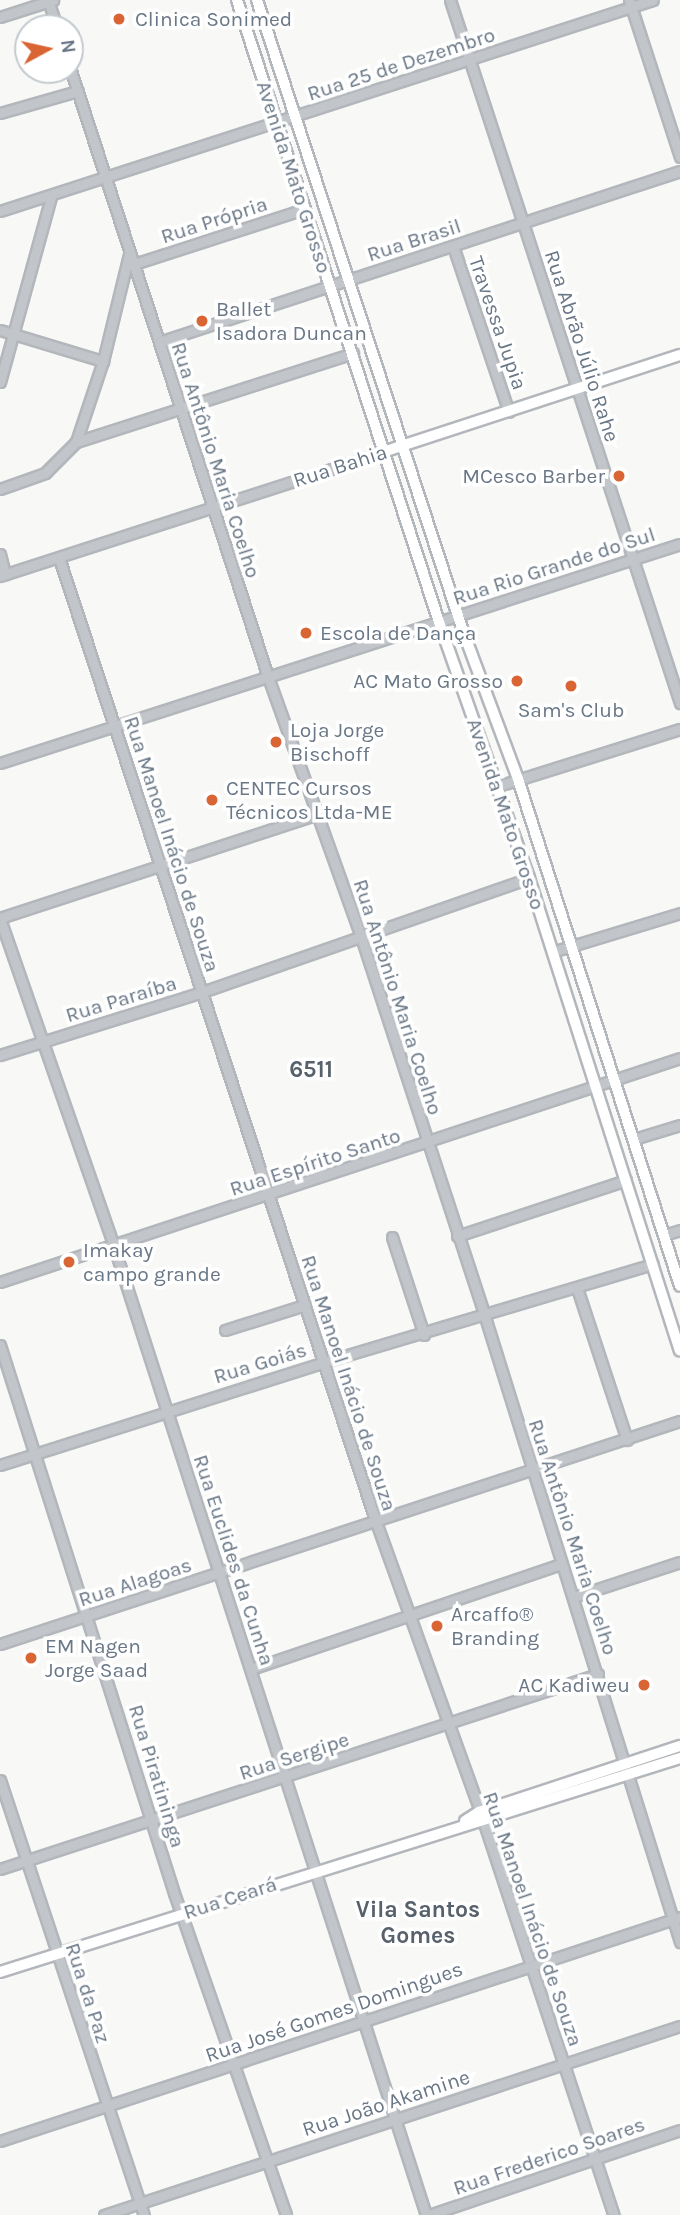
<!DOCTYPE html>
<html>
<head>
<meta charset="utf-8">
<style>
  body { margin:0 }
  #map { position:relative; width:680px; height:2215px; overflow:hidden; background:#f8f9f6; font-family:Karla,sans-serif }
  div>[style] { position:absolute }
  .roads { filter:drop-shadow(2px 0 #b3b7bc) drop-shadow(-2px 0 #b3b7bc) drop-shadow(0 2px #b3b7bc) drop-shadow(0 -2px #b3b7bc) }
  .minor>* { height:9px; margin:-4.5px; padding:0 4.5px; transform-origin:4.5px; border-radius:4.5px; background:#c2c5c9 }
  .major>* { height:10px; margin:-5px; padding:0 5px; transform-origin:5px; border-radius:5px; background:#fff }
  .dots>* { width:19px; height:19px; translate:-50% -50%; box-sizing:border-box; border:4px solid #fff; border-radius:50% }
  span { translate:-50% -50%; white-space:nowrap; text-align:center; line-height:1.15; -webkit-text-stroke:7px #fff; paint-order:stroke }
  .poi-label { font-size:21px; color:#697786 }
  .left { translate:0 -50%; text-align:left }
  .right { translate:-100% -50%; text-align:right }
  .street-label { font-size:21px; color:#697786 }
  .neighbourhood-label { font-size:23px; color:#57616b; font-weight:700 }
  .north { position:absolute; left:14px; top:14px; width:70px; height:70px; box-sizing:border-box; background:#fff; border:2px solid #c3c9cf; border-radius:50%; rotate:82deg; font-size:19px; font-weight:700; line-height:28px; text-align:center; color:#697786 }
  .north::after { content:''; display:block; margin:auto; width:24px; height:32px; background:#da6534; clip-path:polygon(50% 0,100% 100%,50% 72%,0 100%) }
</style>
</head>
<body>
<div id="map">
  <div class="roads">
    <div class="minor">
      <i style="left:48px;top:0;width:29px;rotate:72deg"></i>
      <i style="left:450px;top:0;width:740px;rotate:71.88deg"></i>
      <i style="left:629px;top:0;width:165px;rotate:72deg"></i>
      <i style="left:0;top:17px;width:56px;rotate:-17.8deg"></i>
      <i style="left:70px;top:68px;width:640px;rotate:71.99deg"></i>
      <i style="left:268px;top:677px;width:276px;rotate:70.3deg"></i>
      <i style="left:361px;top:937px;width:400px;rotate:71.9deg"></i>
      <i style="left:485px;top:1317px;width:655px;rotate:72.67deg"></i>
      <i style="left:0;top:113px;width:81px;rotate:-15.8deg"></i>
      <i style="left:0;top:211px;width:686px;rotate:-17.91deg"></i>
      <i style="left:453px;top:246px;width:175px;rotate:71.4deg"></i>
      <i style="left:134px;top:264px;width:179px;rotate:-17.9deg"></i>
      <i style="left:0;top:330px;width:108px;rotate:16.8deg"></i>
      <i style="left:159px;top:342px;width:548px;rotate:-18.17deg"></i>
      <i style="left:0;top:382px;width:192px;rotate:-74.6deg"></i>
      <i style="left:76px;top:442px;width:291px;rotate:-17.8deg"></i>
      <i style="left:0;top:489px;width:48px;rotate:-19.6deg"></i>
      <i style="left:45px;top:473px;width:44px;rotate:-45deg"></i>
      <i style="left:76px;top:442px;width:85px;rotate:-71.6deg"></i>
      <i style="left:103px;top:361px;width:110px;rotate:-76.3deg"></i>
      <i style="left:0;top:554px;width:21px;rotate:76deg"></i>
      <i style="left:59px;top:558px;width:1015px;rotate:71.8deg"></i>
      <i style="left:376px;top:1522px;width:317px;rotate:70.2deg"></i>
      <i style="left:483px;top:1820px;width:416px;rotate:71.7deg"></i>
      <i style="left:0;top:576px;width:403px;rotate:-17.9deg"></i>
      <i style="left:0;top:763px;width:714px;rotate:-17.85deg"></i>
      <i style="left:498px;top:786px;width:191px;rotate:-17.4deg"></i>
      <i style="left:0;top:918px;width:335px;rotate:-18.1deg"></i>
      <i style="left:0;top:919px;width:344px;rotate:70.8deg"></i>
      <i style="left:113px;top:1244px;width:1020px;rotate:72.13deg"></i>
      <i style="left:552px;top:952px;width:134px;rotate:-16.9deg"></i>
      <i style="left:0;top:1055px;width:212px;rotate:-17.3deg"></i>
      <i style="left:202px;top:992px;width:346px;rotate:-19.2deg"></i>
      <i style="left:634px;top:1139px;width:48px;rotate:-16.9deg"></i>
      <i style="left:664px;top:1235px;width:17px;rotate:-17deg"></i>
      <i style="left:457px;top:1236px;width:178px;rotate:-18.3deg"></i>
      <i style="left:392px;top:1237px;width:103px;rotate:71.9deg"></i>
      <i style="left:0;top:1282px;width:716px;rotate:-18.23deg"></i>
      <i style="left:577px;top:1288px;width:160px;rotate:71.8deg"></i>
      <i style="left:225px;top:1330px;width:84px;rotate:-17.4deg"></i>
      <i style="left:0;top:1345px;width:575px;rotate:72.38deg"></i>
      <i style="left:174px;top:1893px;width:341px;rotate:70.8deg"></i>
      <i style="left:0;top:1465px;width:340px;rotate:-17.6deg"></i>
      <i style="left:324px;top:1362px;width:343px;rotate:-16.6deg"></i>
      <i style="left:573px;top:1597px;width:113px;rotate:-18.1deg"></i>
      <i style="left:0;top:1644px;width:716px;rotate:-18.16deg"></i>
      <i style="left:251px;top:1669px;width:328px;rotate:-18.7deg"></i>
      <i style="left:0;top:1780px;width:458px;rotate:71.7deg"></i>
      <i style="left:0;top:1869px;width:629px;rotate:-18.06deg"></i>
      <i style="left:0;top:2141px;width:716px;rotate:-18.23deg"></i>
      <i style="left:104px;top:2215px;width:606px;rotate:-18.17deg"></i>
      <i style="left:429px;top:2215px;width:265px;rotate:-18.7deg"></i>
    </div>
    <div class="major">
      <i style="left:237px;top:0;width:654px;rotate:72.01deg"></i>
      <i style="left:439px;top:622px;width:271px;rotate:70.6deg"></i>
      <i style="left:529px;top:878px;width:496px;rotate:72.3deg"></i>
      <i style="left:257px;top:0;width:664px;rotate:71.92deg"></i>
      <i style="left:463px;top:631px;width:158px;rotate:69.6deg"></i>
      <i style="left:518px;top:779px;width:532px;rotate:72.28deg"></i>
      <i style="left:383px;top:452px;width:312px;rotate:-18.1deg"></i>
      <i style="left:465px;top:1821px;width:17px;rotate:-33deg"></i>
      <i style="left:479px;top:1812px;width:212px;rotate:-18.2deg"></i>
      <i style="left:0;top:1972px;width:713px;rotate:-17.47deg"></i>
    </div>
  </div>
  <div class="dots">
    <i style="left:119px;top:19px;background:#da6534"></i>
    <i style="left:202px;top:321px;background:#da6534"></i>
    <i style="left:619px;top:476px;background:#da6534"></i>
    <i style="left:306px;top:633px;background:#da6534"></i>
    <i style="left:517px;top:681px;background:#da6534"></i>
    <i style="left:571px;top:686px;background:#da6534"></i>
    <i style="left:276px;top:742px;background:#da6534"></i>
    <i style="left:212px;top:800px;background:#da6534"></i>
    <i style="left:69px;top:1262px;background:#da6534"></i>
    <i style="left:437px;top:1626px;background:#da6534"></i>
    <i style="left:31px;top:1658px;background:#da6534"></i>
    <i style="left:644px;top:1685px;background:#da6534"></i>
  </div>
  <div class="poi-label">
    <span class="left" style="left:135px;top:19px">Clinica Sonimed</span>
    <span class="left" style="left:216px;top:321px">Ballet<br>Isadora Duncan</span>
    <span class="right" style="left:605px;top:476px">MCesco Barber</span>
    <span class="left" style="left:320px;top:633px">Escola de Dança</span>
    <span class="right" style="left:503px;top:681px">AC Mato Grosso</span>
    <span style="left:571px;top:710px">Sam's Club</span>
    <span class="left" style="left:290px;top:742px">Loja Jorge<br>Bischoff</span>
    <span class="left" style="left:226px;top:800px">CENTEC Cursos<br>Técnicos Ltda-ME</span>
    <span class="left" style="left:83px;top:1262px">Imakay<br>campo grande</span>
    <span class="left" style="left:451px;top:1626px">Arcaffo®<br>Branding</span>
    <span class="left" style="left:45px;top:1658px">EM Nagen<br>Jorge Saad</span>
    <span class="right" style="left:630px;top:1685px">AC Kadiweu</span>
  </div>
  <div class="street-label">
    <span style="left:401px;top:64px;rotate:-18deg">Rua 25 de Dezembro</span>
    <span style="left:294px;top:177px;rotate:72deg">Avenida Mato Grosso</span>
    <span style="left:214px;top:220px;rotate:-18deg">Rua Própria</span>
    <span style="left:414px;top:240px;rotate:-18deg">Rua Brasil</span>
    <span style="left:498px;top:323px;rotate:71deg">Travessa Jupia</span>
    <span style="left:582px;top:346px;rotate:72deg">Rua Abrão Júlio Rahe</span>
    <span style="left:216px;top:460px;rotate:72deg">Rua Antônio Maria Coelho</span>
    <span style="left:340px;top:466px;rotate:-18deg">Rua Bahia</span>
    <span style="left:554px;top:566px;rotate:-18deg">Rua Rio Grande do Sul</span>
    <span style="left:506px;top:814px;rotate:71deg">Avenida Mato Grosso</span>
    <span style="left:172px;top:844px;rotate:72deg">Rua Manoel Inácio de Souza</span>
    <span style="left:398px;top:997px;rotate:72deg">Rua Antônio Maria Coelho</span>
    <span style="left:121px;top:999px;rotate:-17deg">Rua Paraíba</span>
    <span style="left:315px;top:1162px;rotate:-18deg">Rua Espírito Santo</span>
    <span style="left:260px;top:1363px;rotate:-17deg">Rua Goiás</span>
    <span style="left:349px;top:1383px;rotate:72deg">Rua Manoel Inácio de Souza</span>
    <span style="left:573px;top:1537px;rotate:72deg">Rua Antônio Maria Coelho</span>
    <span style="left:234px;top:1560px;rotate:72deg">Rua Euclides da Cunha</span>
    <span style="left:135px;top:1582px;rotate:-18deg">Rua Alagoas</span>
    <span style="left:294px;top:1756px;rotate:-18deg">Rua Sergipe</span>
    <span style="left:157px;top:1776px;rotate:73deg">Rua Piratininga</span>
    <span style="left:230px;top:1898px;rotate:-18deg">Rua Ceará</span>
    <span style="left:533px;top:1919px;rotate:71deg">Rua Manoel Inácio de Souza</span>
    <span style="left:88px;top:1993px;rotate:72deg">Rua da Paz</span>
    <span style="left:334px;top:2012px;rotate:-19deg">Rua José Gomes Domingues</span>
    <span style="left:386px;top:2103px;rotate:-18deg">Rua João Akamine</span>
    <span style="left:549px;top:2156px;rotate:-19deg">Rua Frederico Soares</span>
  </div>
  <div class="neighbourhood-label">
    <span style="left:311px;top:1070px">6511</span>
    <span style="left:418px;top:1923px">Vila Santos<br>Gomes</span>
  </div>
  <div class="north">N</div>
</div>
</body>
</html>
